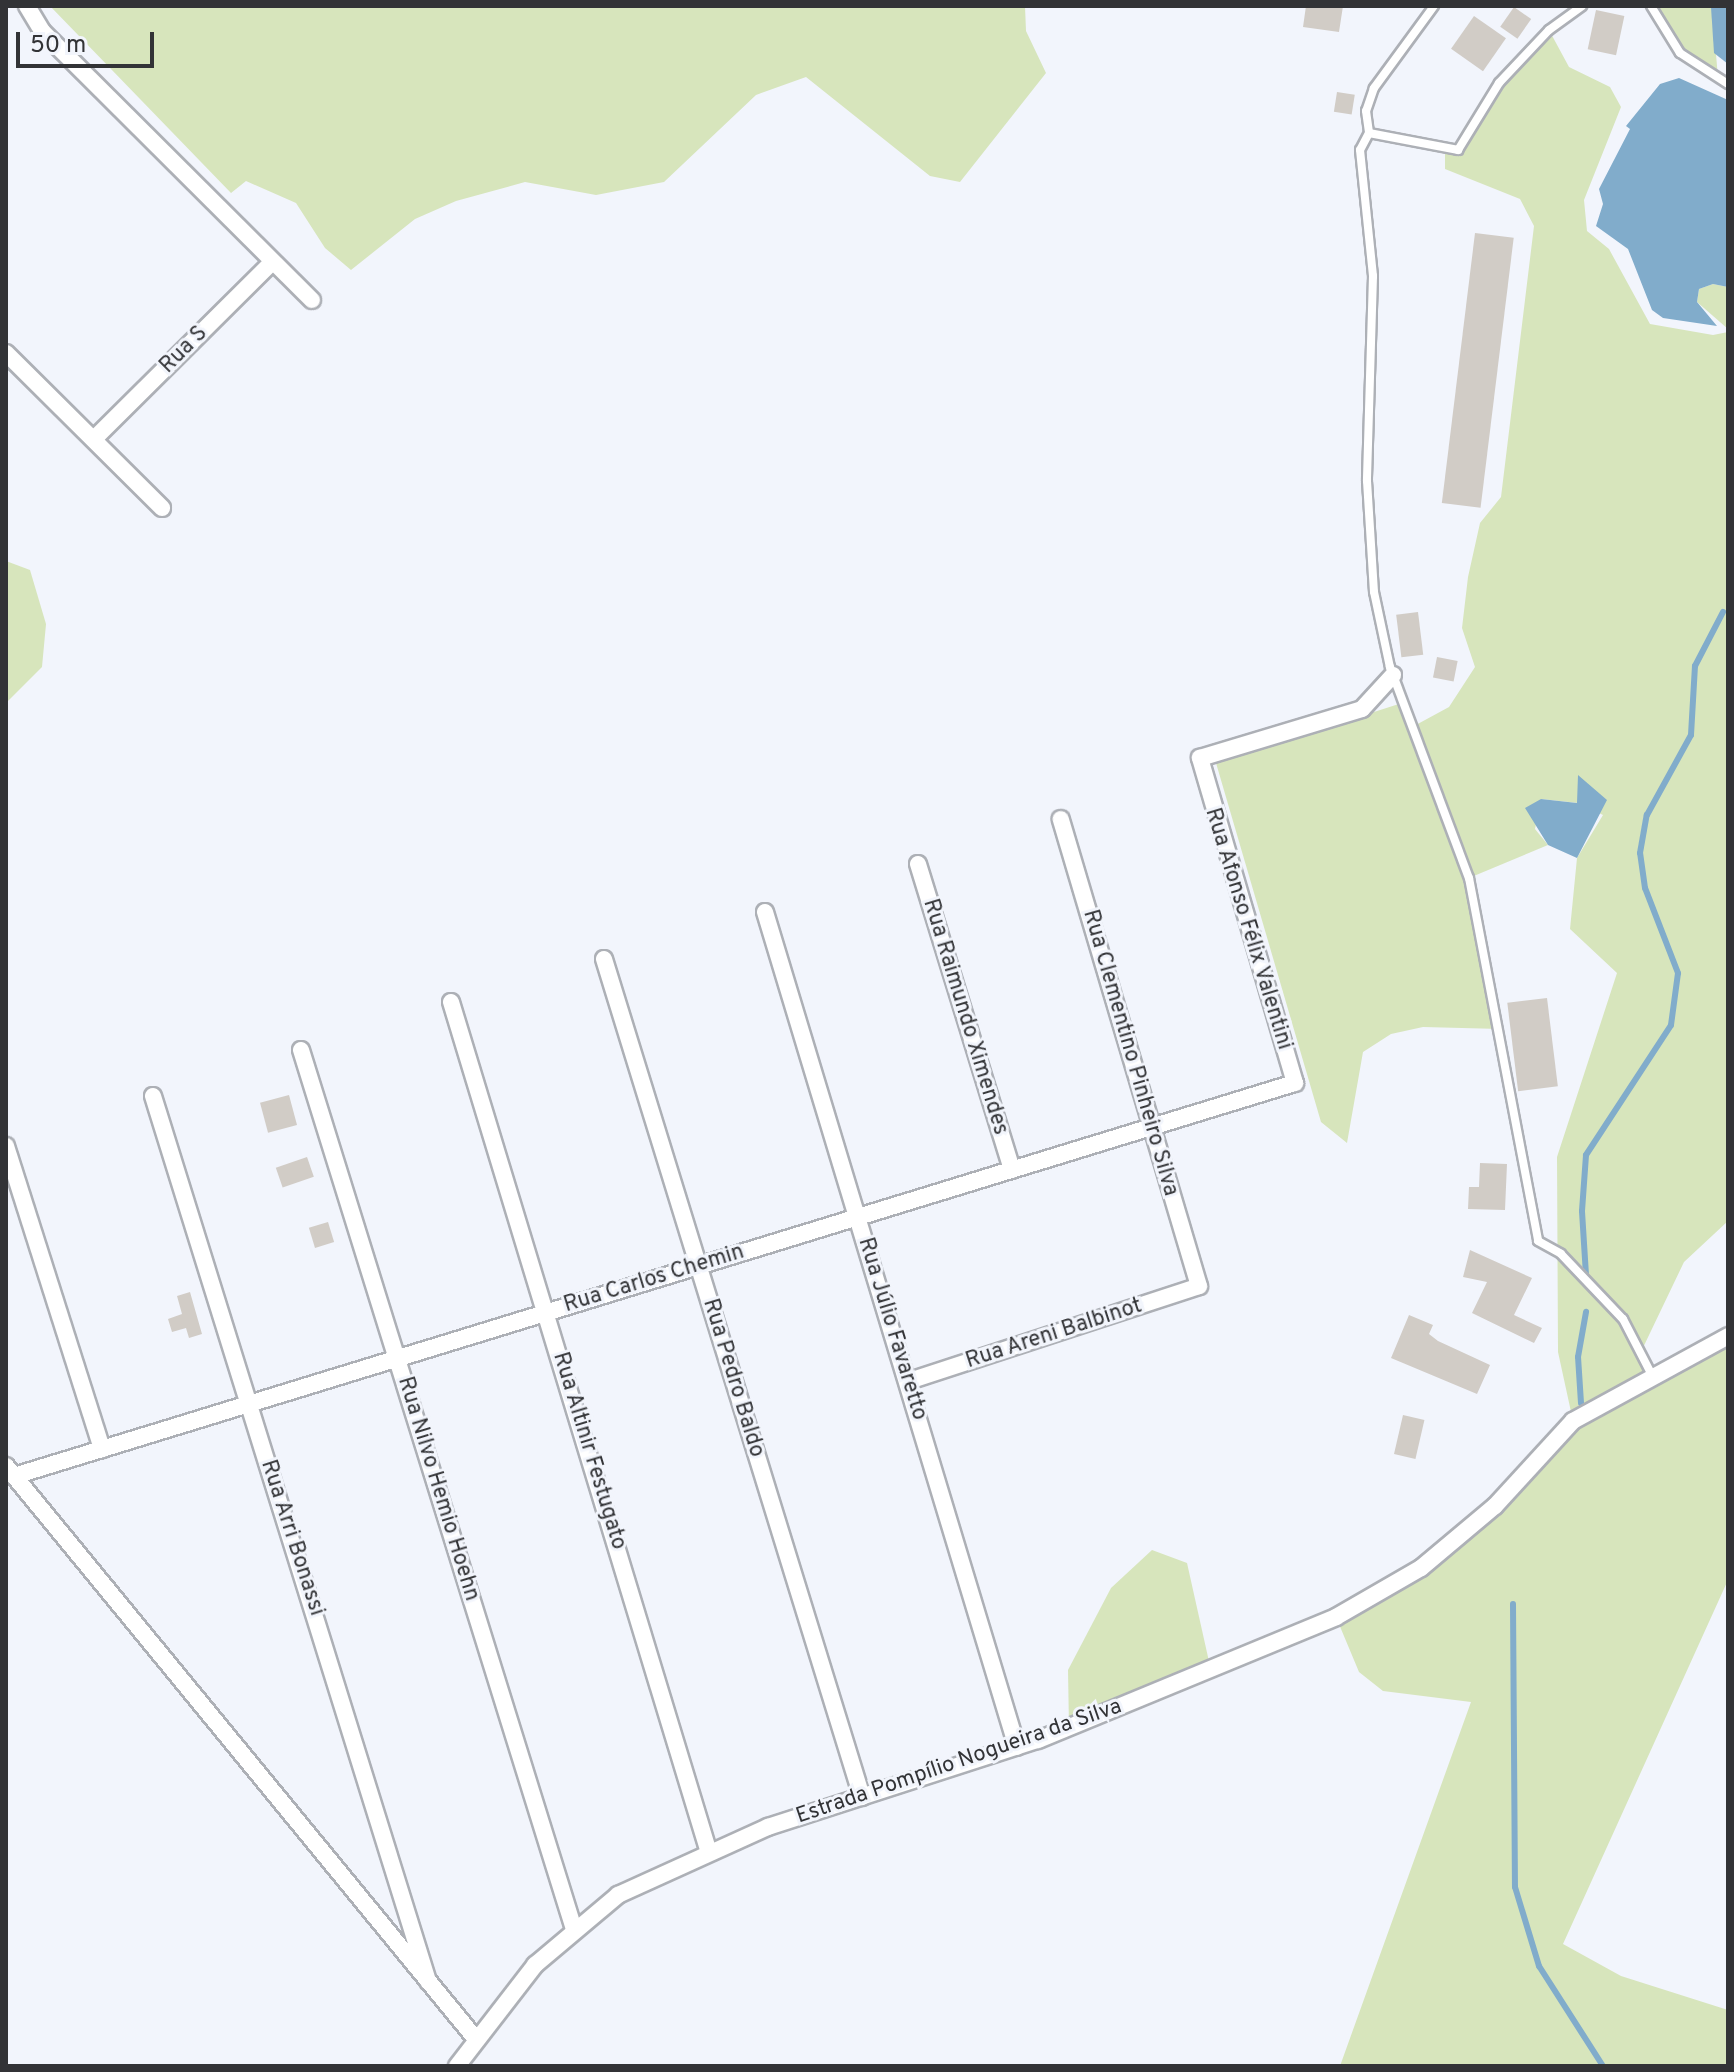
<!DOCTYPE html>
<html>
<head>
<meta charset="utf-8">
<style>
  body { margin:0 }
  #map { position:relative; width:1734px; height:2072px; overflow:hidden; background:#f2f5fc; font-family:Overpass,sans-serif }
  div>[style] { position:absolute }
  .green>* { inset:0; background:#d7e5bc }
  .water>* { inset:0; background:#81accb }
  .stream>* { height:6px; margin:-3px; padding:0 3px; transform-origin:3px; border-radius:3px; background:#81accb }
  .building>* { inset:0; background:#d1ccc6; transform-origin:0 0 }
  .roads { filter:drop-shadow(2px 0 #adb0b6) drop-shadow(-2px 0 #adb0b6) drop-shadow(0 2px #adb0b6) drop-shadow(0 -2px #adb0b6) }
  .service>* { height:8px; margin:-4px; padding:0 4px; transform-origin:4px; border-radius:4px; background:#fff }
  .minor>* { height:16px; margin:-8px; padding:0 8px; transform-origin:8px; border-radius:8px; background:#fff }
  span { translate:-50% -50%; white-space:nowrap; text-align:center; line-height:1.15; -webkit-text-stroke:6px #f2f5fc; paint-order:stroke }
  .street-label { font-size:22px; color:#323336 }
  .frame { position:absolute; inset:0; border:8px solid #323336; pointer-events:none }
  .scale { position:absolute; left:16px; top:32px; width:138px; height:36px; box-sizing:border-box; border:4px solid #323336; border-top:0; padding-left:10px; font-size:24px; line-height:28px; white-space:nowrap; color:#323336; -webkit-text-stroke:6px #f2f5fc; paint-order:stroke }
</style>
</head>
<body>
<div id="map">
  <div class="green">
    <i style="clip-path:polygon(50px 6px,1025px 6px,1026px 31px,1046px 73px,960px 182px,930px 176px,806px 77px,756px 95px,664px 182px,596px 195px,525px 182px,456px 201px,415px 219px,351px 270px,325px 248px,296px 203px,246px 181px,231px 193px)"></i>
    <i style="clip-path:polygon(1651px 6px,1712px 6px,1718px 78px,1680px 53px)"></i>
    <i style="clip-path:polygon(1549px 30px,1569px 67px,1610px 87px,1621px 107px,1584px 200px,1587px 231px,1609px 249px,1650px 324px,1713px 335px,1728px 332px,1728px 1221px,1684px 1262px,1639px 1356px,1654px 1378px,1728px 1336px,1728px 1580px,1563px 1944px,1621px 1976px,1728px 2010px,1728px 2066px,1340px 2066px,1471px 1702px,1383px 1691px,1359px 1672px,1336px 1617px,1421px 1568px,1573px 1421px,1558px 1352px,1557px 1157px,1617px 973px,1570px 929px,1577px 858px,1603px 815px,1578px 803px,1541px 799px,1535px 829px,1548px 845px,1469px 878px,1501px 1029px,1423px 1027px,1391px 1034px,1363px 1052px,1347px 1143px,1321px 1122px,1216px 763px,1405px 702px,1414px 726px,1449px 707px,1475px 667px,1462px 628px,1468px 577px,1480px 523px,1501px 497px,1534px 226px,1520px 199px,1445px 169px,1445px 150px,1458px 150px,1499px 83px)"></i>
    <i style="clip-path:polygon(1713px 284px,1728px 287px,1728px 329px,1697px 302px,1699px 289px)"></i>
    <i style="clip-path:polygon(6px 561px,30px 570px,46px 624px,42px 667px,6px 703px)"></i>
    <i style="clip-path:polygon(1152px 1550px,1187px 1563px,1210px 1666px,1069px 1728px,1068px 1670px,1111px 1588px)"></i>
  </div>
  <div class="water">
    <i style="clip-path:polygon(1728px 6px,1728px 64px,1714px 53px,1711px 7px)"></i>
    <i style="clip-path:polygon(1679px 78px,1728px 100px,1728px 287px,1713px 284px,1699px 289px,1697px 302px,1717px 326px,1663px 318px,1652px 310px,1628px 249px,1596px 226px,1603px 204px,1599px 189px,1630px 129px,1626px 126px,1660px 84px)"></i>
    <i style="clip-path:polygon(1578px 775px,1607px 800px,1577px 858px,1548px 845px,1525px 808px,1541px 799px,1577px 803px)"></i>
  </div>
  <div class="stream">
    <i style="left:1586px;top:1275px;width:64px;rotate:-93.6deg"></i>
    <i style="left:1582px;top:1211px;width:56px;rotate:-85.9deg"></i>
    <i style="left:1586px;top:1155px;width:155px;rotate:-56.8deg"></i>
    <i style="left:1671px;top:1025px;width:52px;rotate:-82.3deg"></i>
    <i style="left:1678px;top:973px;width:91px;rotate:-111.2deg"></i>
    <i style="left:1645px;top:888px;width:35px;rotate:-98deg"></i>
    <i style="left:1640px;top:853px;width:39px;rotate:-80deg"></i>
    <i style="left:1647px;top:815px;width:91px;rotate:-61.2deg"></i>
    <i style="left:1691px;top:735px;width:69px;rotate:-86.7deg"></i>
    <i style="left:1695px;top:666px;width:61px;rotate:-62.6deg"></i>
    <i style="left:1581px;top:1403px;width:46px;rotate:-93.7deg"></i>
    <i style="left:1578px;top:1357px;width:46px;rotate:-79.9deg"></i>
    <i style="left:1513px;top:1604px;width:283px;rotate:89.6deg"></i>
    <i style="left:1515px;top:1887px;width:83px;rotate:73.1deg"></i>
    <i style="left:1539px;top:1966px;width:119px;rotate:57.4deg"></i>
  </div>
  <div class="building">
    <i style="clip-path:polygon(1306px 6px,1343px 6px,1339px 32px,1303px 27px)"></i>
    <i style="left:1514px;top:7px;width:21px;height:24px;rotate:35deg"></i>
    <i style="left:1596px;top:10px;width:29px;height:40px;rotate:12deg"></i>
    <i style="left:1474px;top:16px;width:39px;height:40px;rotate:35deg"></i>
    <i style="left:1337px;top:92px;width:18px;height:20px;rotate:9deg"></i>
    <i style="left:1475px;top:233px;width:39px;height:272px;rotate:7deg"></i>
    <i style="left:1418px;top:612px;width:43px;height:22px;rotate:83deg"></i>
    <i style="left:1437px;top:657px;width:21px;height:21px;rotate:11deg"></i>
    <i style="left:1547px;top:998px;width:89px;height:40px;rotate:83deg"></i>
    <i style="left:289px;top:1095px;width:31px;height:30px;rotate:75deg"></i>
    <i style="left:307px;top:1157px;width:21px;height:33px;rotate:71deg"></i>
    <i style="clip-path:polygon(1480px 1163px,1507px 1164px,1505px 1210px,1468px 1209px,1469px 1187px,1479px 1187px)"></i>
    <i style="left:328px;top:1222px;width:21px;height:20px;rotate:73deg"></i>
    <i style="clip-path:polygon(1470px 1250px,1532px 1278px,1514px 1315px,1542px 1328px,1534px 1343px,1472px 1313px,1487px 1282px,1463px 1277px)"></i>
    <i style="clip-path:polygon(190px 1292px,202px 1334px,189px 1338px,186px 1328px,172px 1332px,168px 1319px,182px 1314px,177px 1296px)"></i>
    <i style="clip-path:polygon(1409px 1315px,1433px 1325px,1429px 1334px,1438px 1341px,1490px 1365px,1477px 1394px,1391px 1358px)"></i>
    <i style="left:1403px;top:1415px;width:22px;height:40px;rotate:13deg"></i>
  </div>
  <div class="roads">
    <div class="service">
      <i style="left:1434px;top:6px;width:102px;rotate:126.2deg"></i>
      <i style="left:1374px;top:88px;width:24px;rotate:109deg"></i>
      <i style="left:1366px;top:111px;width:22px;rotate:82deg"></i>
      <i style="left:1369px;top:133px;width:19px;rotate:118deg"></i>
      <i style="left:1360px;top:150px;width:127px;rotate:84.1deg"></i>
      <i style="left:1373px;top:276px;width:205px;rotate:91.7deg"></i>
      <i style="left:1367px;top:481px;width:111px;rotate:86.4deg"></i>
      <i style="left:1374px;top:592px;width:77px;rotate:78deg"></i>
      <i style="left:1390px;top:667px;width:225px;rotate:69.5deg"></i>
      <i style="left:1469px;top:878px;width:369px;rotate:79.2deg"></i>
      <i style="left:1538px;top:1241px;width:26px;rotate:29deg"></i>
      <i style="left:1561px;top:1254px;width:90px;rotate:46.4deg"></i>
      <i style="left:1623px;top:1319px;width:65px;rotate:62.7deg"></i>
      <i style="left:1651px;top:6px;width:55px;rotate:58.3deg"></i>
      <i style="left:1680px;top:53px;width:57px;rotate:32.9deg"></i>
      <i style="left:1369px;top:133px;width:91px;rotate:10.8deg"></i>
      <i style="left:1458px;top:150px;width:79px;rotate:-58.5deg"></i>
      <i style="left:1499px;top:83px;width:73px;rotate:-46.7deg"></i>
      <i style="left:1549px;top:30px;width:41px;rotate:-36deg"></i>
    </div>
    <div class="minor">
      <i style="left:27px;top:6px;width:29px;rotate:59deg"></i>
      <i style="left:42px;top:31px;width:381px;rotate:44.9deg"></i>
      <i style="left:6px;top:353px;width:220px;rotate:44.8deg"></i>
      <i style="left:95px;top:438px;width:250px;rotate:-44.8deg"></i>
      <i style="left:918px;top:864px;width:320px;rotate:72.9deg"></i>
      <i style="left:765px;top:912px;width:872px;rotate:73.21deg"></i>
      <i style="left:604px;top:959px;width:877px;rotate:72.89deg"></i>
      <i style="left:451px;top:1002px;width:889px;rotate:73.13deg"></i>
      <i style="left:301px;top:1050px;width:920px;rotate:72.75deg"></i>
      <i style="left:153px;top:1096px;width:927px;rotate:72.74deg"></i>
      <i style="left:6px;top:1146px;width:318px;rotate:72.4deg"></i>
      <i style="left:909px;top:1381px;width:305px;rotate:-18.1deg"></i>
      <i style="left:1199px;top:1286px;width:487px;rotate:-106.5deg"></i>
      <i style="left:6px;top:1466px;width:740px;rotate:50.65deg"></i>
      <i style="left:14px;top:1476px;width:1340px;rotate:-17.06deg"></i>
      <i style="left:1295px;top:1083px;width:339px;rotate:-106.3deg"></i>
      <i style="left:1200px;top:758px;width:169px;rotate:-16.8deg"></i>
      <i style="left:1362px;top:709px;width:46px;rotate:-47.6deg"></i>
      <i style="left:457px;top:2066px;width:128px;rotate:-52.3deg"></i>
      <i style="left:535px;top:1965px;width:109px;rotate:-40.1deg"></i>
      <i style="left:618px;top:1895px;width:165px;rotate:-24.4deg"></i>
      <i style="left:768px;top:1827px;width:284px;rotate:-17.9deg"></i>
      <i style="left:1038px;top:1740px;width:322px;rotate:-22.4deg"></i>
      <i style="left:1336px;top:1617px;width:98px;rotate:-30deg"></i>
      <i style="left:1421px;top:1568px;width:97px;rotate:-40deg"></i>
      <i style="left:1495px;top:1506px;width:115px;rotate:-47.5deg"></i>
      <i style="left:1573px;top:1421px;width:177px;rotate:-28.7deg"></i>
    </div>
  </div>
  <div class="street-label">
    <span style="left:184px;top:350px;rotate:-45deg">Rua S</span>
    <span style="left:1248px;top:929px;rotate:73deg">Rua Afonso Félix Valentini</span>
    <span style="left:965px;top:1017px;rotate:73deg">Rua Raimundo Ximendes</span>
    <span style="left:1130px;top:1053px;rotate:74deg">Rua Clementino Pinheiro Silva</span>
    <span style="left:654px;top:1279px;rotate:-17deg">Rua Carlos Chemin</span>
    <span style="left:892px;top:1329px;rotate:73deg">Rua Júlio Favaretto</span>
    <span style="left:1054px;top:1334px;rotate:-18deg">Rua Areni Balbinot</span>
    <span style="left:733px;top:1378px;rotate:73deg">Rua Pedro Baldo</span>
    <span style="left:589px;top:1451px;rotate:73deg">Rua Altinir Festugato</span>
    <span style="left:438px;top:1489px;rotate:73deg">Rua Nilvo Hemio Hoehn</span>
    <span style="left:292px;top:1538px;rotate:72deg">Rua Arri Bonassi</span>
    <span style="left:959px;top:1762px;rotate:-19deg">Estrada Pompílio Nogueira da Silva</span>
  </div>
  <div class="frame"></div>
  <div class="scale">50 m</div>
</div>
</body>
</html>
